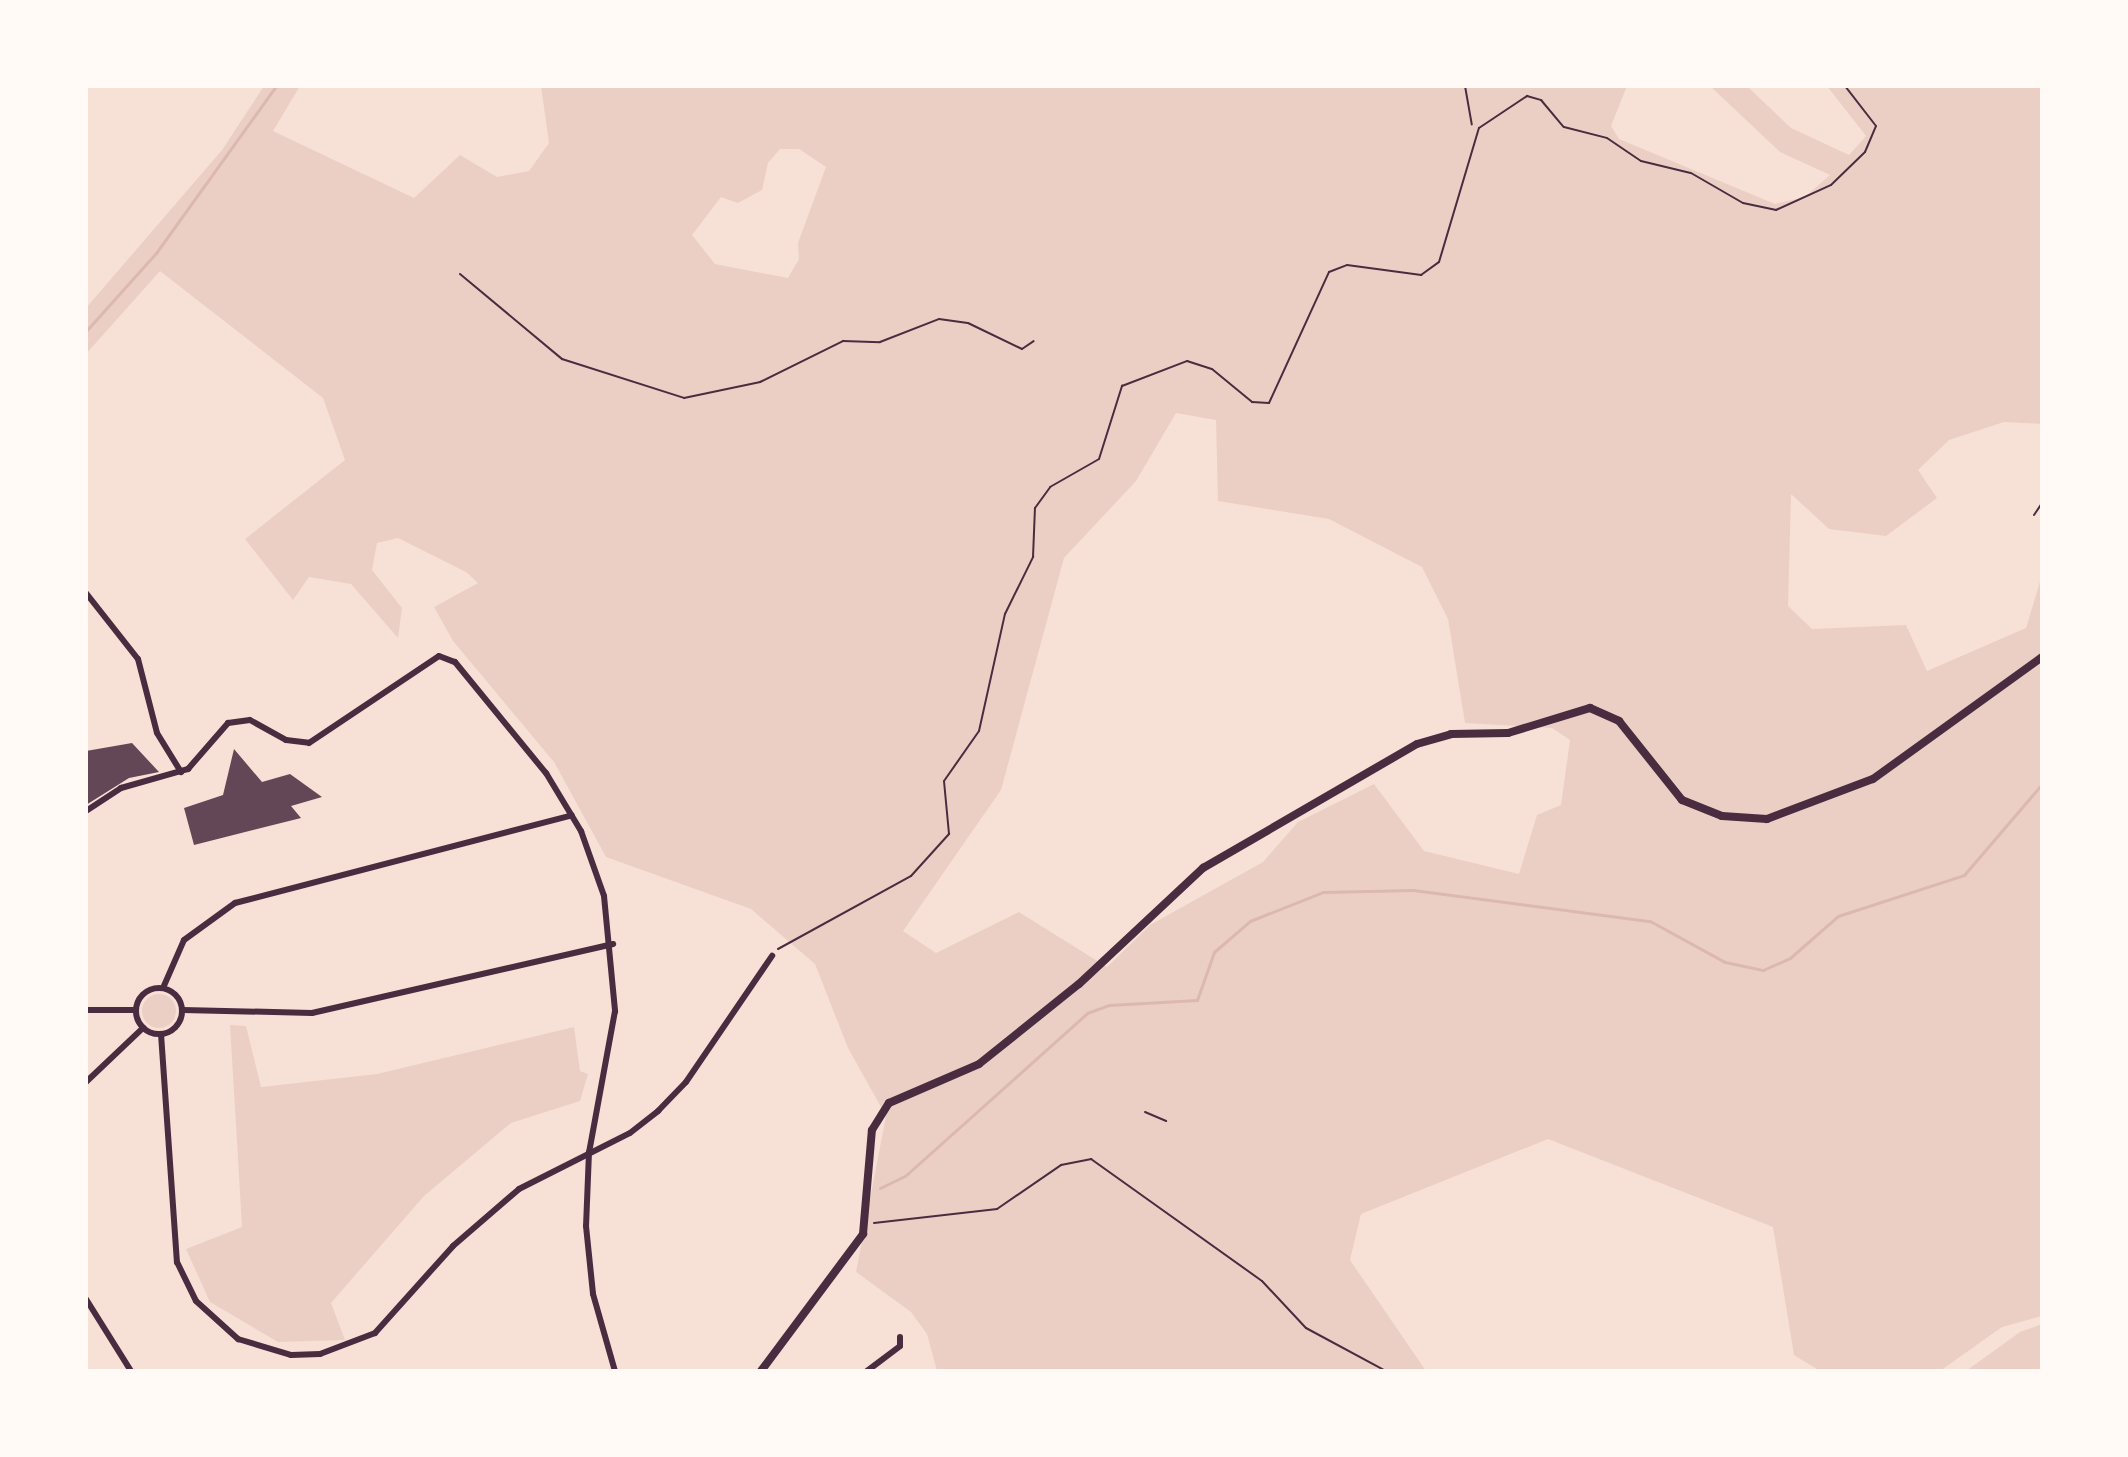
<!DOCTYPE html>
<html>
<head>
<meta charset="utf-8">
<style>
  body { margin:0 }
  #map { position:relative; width:2128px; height:1457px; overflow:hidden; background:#f7e1d7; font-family:"Asap Condensed",sans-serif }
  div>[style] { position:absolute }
  .green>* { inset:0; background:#ebcfc5 }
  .round { border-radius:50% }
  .stream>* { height:3px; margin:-1.5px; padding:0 1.5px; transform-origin:1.5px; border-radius:1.5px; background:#dcb8b0 }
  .building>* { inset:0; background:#644757 }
  .path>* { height:2px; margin:-1px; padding:0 1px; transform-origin:1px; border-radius:1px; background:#4a2c40 }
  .minor>* { height:6px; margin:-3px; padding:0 3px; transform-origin:3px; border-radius:3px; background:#4a2c40 }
  .minor>.ring { margin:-3px; padding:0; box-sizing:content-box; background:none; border:6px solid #4a2c40; border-radius:50% }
  .secondary>* { height:8px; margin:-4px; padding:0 4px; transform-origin:4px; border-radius:4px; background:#4a2c40 }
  span { translate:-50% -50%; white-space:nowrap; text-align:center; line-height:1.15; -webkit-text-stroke:7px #fffaf5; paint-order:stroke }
  .frame { position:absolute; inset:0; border:88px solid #fffaf5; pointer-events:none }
</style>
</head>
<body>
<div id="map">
  <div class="green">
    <i style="clip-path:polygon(evenodd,264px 86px,300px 86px,273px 131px,414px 198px,460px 155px,497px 177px,529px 171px,549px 143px,541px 86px,1627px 86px,1611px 126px,1619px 139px,1775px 204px,1805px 197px,1830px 175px,1780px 152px,1710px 86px,1749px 88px,1791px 128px,1849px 155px,1866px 136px,1827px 86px,2042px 86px,2042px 424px,2004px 422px,1949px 440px,1918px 470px,1937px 498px,1886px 536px,1829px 529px,1791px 494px,1788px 606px,1812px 629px,1906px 625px,1927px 671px,2026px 628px,2042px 575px,2042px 1316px,2002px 1327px,1940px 1371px,1820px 1371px,1794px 1355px,1773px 1227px,1548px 1139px,1361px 1214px,1350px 1260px,1426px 1371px,937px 1371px,927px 1334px,911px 1312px,856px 1272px,886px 1116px,848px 1048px,815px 964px,751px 909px,606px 857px,554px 762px,453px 641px,434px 607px,478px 583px,466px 572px,398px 538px,377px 543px,372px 570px,402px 608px,398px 638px,351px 584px,309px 577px,293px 600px,245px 539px,345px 460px,323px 398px,160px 271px,86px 354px,86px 308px,222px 150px,264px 86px,780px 149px,799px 149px,826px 167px,798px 243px,799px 259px,788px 278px,715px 264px,692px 235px,721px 197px,738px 203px,762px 190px,768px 163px,780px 149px,264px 86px,1176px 413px,1216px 420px,1218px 501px,1329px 519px,1422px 567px,1448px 619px,1465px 723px,1552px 728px,1570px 740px,1561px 805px,1537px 815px,1519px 874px,1424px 851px,1374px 784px,1298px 822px,1263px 862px,1150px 925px,1107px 967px,1019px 912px,936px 953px,903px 931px,1001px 790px,1064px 558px,1136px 481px,1176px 413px)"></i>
    <i class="round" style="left:142px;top:994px;width:34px;height:34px"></i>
    <i style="clip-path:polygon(230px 1025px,246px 1026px,261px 1087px,377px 1074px,574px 1027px,580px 1071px,588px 1074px,580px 1101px,511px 1123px,424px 1196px,331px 1303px,345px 1340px,278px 1342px,210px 1302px,186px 1249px,242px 1227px)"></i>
    <i style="clip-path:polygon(2042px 1324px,2042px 1371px,1966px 1371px,2020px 1332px)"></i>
  </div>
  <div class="stream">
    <i style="left:86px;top:331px;width:105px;rotate:-48.1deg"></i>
    <i style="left:156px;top:253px;width:206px;rotate:-54.3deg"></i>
    <i style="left:880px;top:1188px;width:28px;rotate:-26deg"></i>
    <i style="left:905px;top:1176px;width:244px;rotate:-41.8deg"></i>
    <i style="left:1087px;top:1013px;width:23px;rotate:-20deg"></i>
    <i style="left:1109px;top:1005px;width:88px;rotate:-3.3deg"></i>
    <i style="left:1197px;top:1000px;width:51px;rotate:-70.5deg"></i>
    <i style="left:1214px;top:952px;width:48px;rotate:-40.7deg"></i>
    <i style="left:1250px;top:921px;width:79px;rotate:-21.7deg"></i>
    <i style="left:1323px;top:892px;width:90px;rotate:-1.3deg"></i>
    <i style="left:1413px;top:890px;width:239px;rotate:7.5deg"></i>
    <i style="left:1650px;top:921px;width:85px;rotate:28.7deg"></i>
    <i style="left:1725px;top:962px;width:39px;rotate:12deg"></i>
    <i style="left:1763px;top:970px;width:30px;rotate:-24deg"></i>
    <i style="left:1790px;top:958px;width:64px;rotate:-41.2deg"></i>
    <i style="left:1838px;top:916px;width:133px;rotate:-18deg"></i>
    <i style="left:1964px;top:875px;width:120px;rotate:-49.4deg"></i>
  </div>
  <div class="building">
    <i style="clip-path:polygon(132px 743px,159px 772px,129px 778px,86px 805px,86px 751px)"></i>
    <i style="clip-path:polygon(234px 749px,262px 782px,290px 774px,322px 797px,291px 806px,301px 818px,194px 845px,184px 808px,223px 795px)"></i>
  </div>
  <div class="path">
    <i style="left:1465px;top:86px;width:39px;rotate:80deg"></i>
    <i style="left:460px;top:274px;width:133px;rotate:39.8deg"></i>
    <i style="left:562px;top:359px;width:128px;rotate:17.7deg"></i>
    <i style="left:684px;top:398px;width:78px;rotate:-11.9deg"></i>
    <i style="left:760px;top:382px;width:93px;rotate:-26.3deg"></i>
    <i style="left:843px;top:341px;width:37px;rotate:2deg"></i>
    <i style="left:880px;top:342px;width:63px;rotate:-21.3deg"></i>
    <i style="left:939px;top:319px;width:29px;rotate:8deg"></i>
    <i style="left:968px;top:323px;width:60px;rotate:25.7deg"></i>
    <i style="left:1022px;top:349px;width:14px;rotate:-34deg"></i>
    <i style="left:2034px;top:515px;width:14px;rotate:-56deg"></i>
    <i style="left:778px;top:949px;width:152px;rotate:-28.8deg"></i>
    <i style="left:911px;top:876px;width:57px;rotate:-47.9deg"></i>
    <i style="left:949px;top:834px;width:53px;rotate:-95.4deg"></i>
    <i style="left:944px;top:781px;width:61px;rotate:-55deg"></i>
    <i style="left:979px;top:731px;width:120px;rotate:-77.5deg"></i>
    <i style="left:1005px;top:614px;width:64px;rotate:-63.8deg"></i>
    <i style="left:1033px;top:557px;width:49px;rotate:-87.7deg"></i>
    <i style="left:1035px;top:508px;width:26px;rotate:-54deg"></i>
    <i style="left:1050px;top:487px;width:56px;rotate:-29.7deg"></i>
    <i style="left:1099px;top:459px;width:77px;rotate:-72.5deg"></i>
    <i style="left:1122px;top:386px;width:70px;rotate:-21deg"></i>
    <i style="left:1187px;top:361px;width:26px;rotate:18deg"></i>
    <i style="left:1212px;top:369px;width:52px;rotate:39.5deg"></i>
    <i style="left:1252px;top:402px;width:17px;rotate:3deg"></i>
    <i style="left:1269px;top:403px;width:144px;rotate:-65.4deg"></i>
    <i style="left:1329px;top:272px;width:19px;rotate:-21deg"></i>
    <i style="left:1347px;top:265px;width:75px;rotate:7.7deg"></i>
    <i style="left:1421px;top:275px;width:22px;rotate:-36deg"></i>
    <i style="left:1439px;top:262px;width:140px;rotate:-73.4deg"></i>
    <i style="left:1479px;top:128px;width:58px;rotate:-33.7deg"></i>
    <i style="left:1527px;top:96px;width:15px;rotate:16deg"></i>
    <i style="left:1541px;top:100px;width:35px;rotate:50deg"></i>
    <i style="left:1564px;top:127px;width:44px;rotate:14.3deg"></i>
    <i style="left:1607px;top:138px;width:41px;rotate:34.1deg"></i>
    <i style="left:1641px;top:161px;width:51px;rotate:13.5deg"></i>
    <i style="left:1691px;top:173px;width:60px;rotate:30deg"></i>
    <i style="left:1743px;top:203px;width:34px;rotate:12deg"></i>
    <i style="left:1776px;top:210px;width:60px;rotate:-24.4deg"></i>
    <i style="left:1831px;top:185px;width:47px;rotate:-44.1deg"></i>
    <i style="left:1865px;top:152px;width:28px;rotate:-67deg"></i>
    <i style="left:1876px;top:126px;width:51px;rotate:-127.8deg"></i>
    <i style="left:1145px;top:1112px;width:23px;rotate:23deg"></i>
    <i style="left:874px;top:1223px;width:124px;rotate:-6.5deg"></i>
    <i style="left:997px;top:1209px;width:78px;rotate:-34.5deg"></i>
    <i style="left:1061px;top:1165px;width:31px;rotate:-11deg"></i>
    <i style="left:1091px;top:1159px;width:210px;rotate:35.5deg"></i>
    <i style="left:1262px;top:1281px;width:64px;rotate:46.9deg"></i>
    <i style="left:1306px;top:1328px;width:91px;rotate:28.3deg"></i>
  </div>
  <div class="minor">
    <i style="left:86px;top:593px;width:84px;rotate:51.8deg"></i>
    <i style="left:138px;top:659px;width:76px;rotate:75.6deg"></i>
    <i style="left:157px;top:733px;width:46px;rotate:58.4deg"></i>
    <i style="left:86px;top:811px;width:42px;rotate:-33.3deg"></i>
    <i style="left:121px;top:788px;width:70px;rotate:-15.8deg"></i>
    <i style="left:188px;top:769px;width:61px;rotate:-49deg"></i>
    <i style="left:228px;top:723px;width:22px;rotate:-8deg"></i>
    <i style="left:250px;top:720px;width:41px;rotate:29.1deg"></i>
    <i style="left:286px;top:740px;width:23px;rotate:7deg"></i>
    <i style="left:309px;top:743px;width:156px;rotate:-33.8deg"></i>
    <i style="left:439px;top:656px;width:17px;rotate:21deg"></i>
    <i style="left:455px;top:662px;width:144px;rotate:50.7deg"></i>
    <i style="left:546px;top:773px;width:68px;rotate:58.9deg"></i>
    <i style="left:581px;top:831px;width:69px;rotate:70.5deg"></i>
    <i style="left:604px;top:896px;width:116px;rotate:84.5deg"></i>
    <i style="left:615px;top:1011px;width:143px;rotate:100.4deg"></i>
    <i style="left:589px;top:1152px;width:74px;rotate:92.3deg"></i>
    <i style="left:586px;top:1226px;width:68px;rotate:84.1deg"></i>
    <i style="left:593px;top:1294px;width:80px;rotate:74.1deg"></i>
    <i class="ring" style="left:136px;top:988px;width:40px;height:40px"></i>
    <i style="left:163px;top:988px;width:52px;rotate:-66.4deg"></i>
    <i style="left:184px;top:940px;width:63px;rotate:-36deg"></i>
    <i style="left:235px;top:903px;width:348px;rotate:-14.6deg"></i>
    <i style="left:86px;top:1010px;width:50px"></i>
    <i style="left:183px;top:1010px;width:129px;rotate:1.3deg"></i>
    <i style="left:312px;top:1013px;width:309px;rotate:-12.9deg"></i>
    <i style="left:161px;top:1034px;width:229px;rotate:86deg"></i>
    <i style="left:177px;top:1262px;width:43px;rotate:64deg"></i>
    <i style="left:196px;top:1301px;width:57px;rotate:42.1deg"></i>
    <i style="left:238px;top:1339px;width:55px;rotate:16.8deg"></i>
    <i style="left:291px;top:1355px;width:29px;rotate:-2deg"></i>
    <i style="left:320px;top:1354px;width:59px;rotate:-20.9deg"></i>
    <i style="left:375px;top:1333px;width:117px;rotate:-48.1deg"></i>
    <i style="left:453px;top:1246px;width:87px;rotate:-40.8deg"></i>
    <i style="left:519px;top:1189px;width:124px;rotate:-26.8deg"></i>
    <i style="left:630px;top:1133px;width:36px;rotate:-38deg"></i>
    <i style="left:658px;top:1111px;width:40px;rotate:-46deg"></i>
    <i style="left:686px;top:1082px;width:153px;rotate:-55.7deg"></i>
    <i style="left:86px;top:1082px;width:79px;rotate:-43.5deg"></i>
    <i style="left:86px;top:1299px;width:85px;rotate:58deg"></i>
    <i style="left:867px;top:1371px;width:41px;rotate:-37.1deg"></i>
    <i style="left:900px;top:1346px;width:9px;rotate:-90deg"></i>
  </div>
  <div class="secondary">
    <i style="left:761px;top:1371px;width:171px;rotate:-53.3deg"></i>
    <i style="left:863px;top:1234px;width:104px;rotate:-85.1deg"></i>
    <i style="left:872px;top:1130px;width:32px;rotate:-58deg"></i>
    <i style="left:889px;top:1103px;width:98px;rotate:-23.4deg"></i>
    <i style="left:979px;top:1064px;width:128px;rotate:-38.7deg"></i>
    <i style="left:1079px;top:984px;width:170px;rotate:-43.1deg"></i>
    <i style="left:1203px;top:868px;width:247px;rotate:-30.1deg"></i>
    <i style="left:1417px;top:744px;width:35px;rotate:-16deg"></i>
    <i style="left:1451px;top:734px;width:57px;rotate:-1deg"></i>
    <i style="left:1508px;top:733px;width:86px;rotate:-17deg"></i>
    <i style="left:1590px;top:708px;width:32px;rotate:24deg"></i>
    <i style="left:1619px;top:721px;width:101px;rotate:51.4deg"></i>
    <i style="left:1682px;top:800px;width:43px;rotate:21.8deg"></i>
    <i style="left:1722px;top:816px;width:45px;rotate:3.8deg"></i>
    <i style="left:1767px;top:819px;width:113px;rotate:-20.7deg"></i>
    <i style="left:1873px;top:779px;width:208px;rotate:-35.8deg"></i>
  </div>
  <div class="frame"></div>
</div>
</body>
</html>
